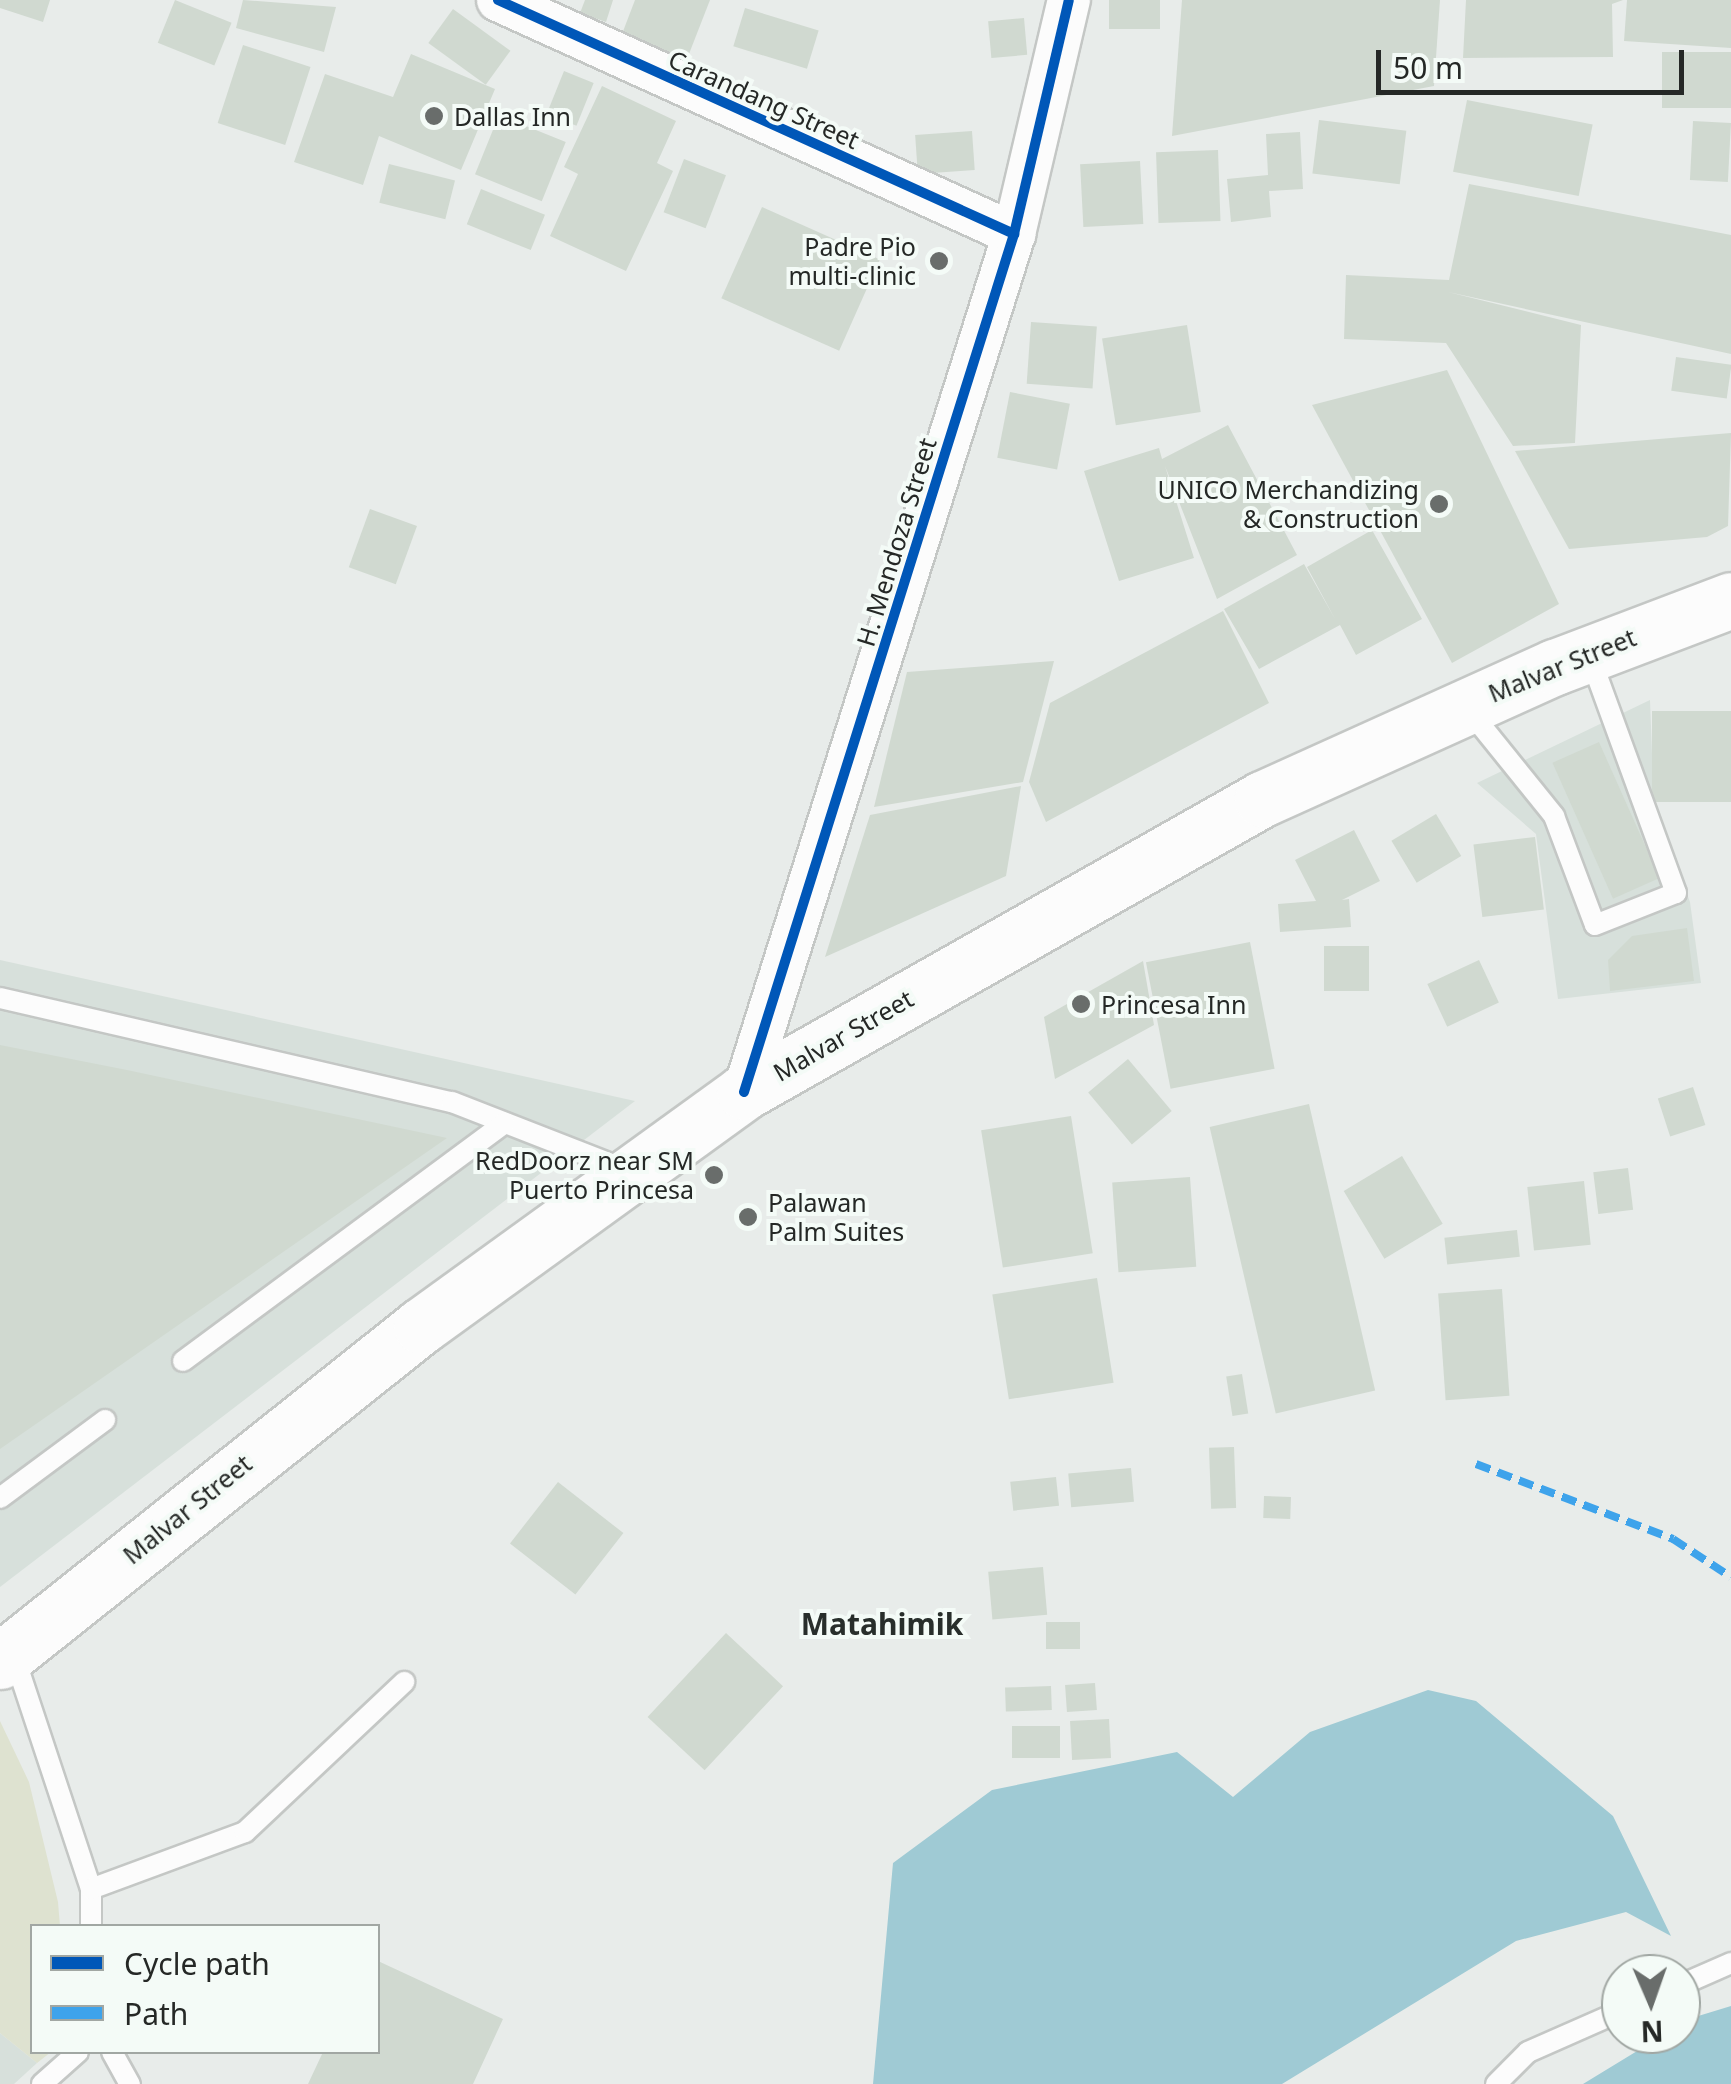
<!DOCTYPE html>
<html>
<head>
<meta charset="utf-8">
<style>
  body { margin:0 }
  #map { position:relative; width:1731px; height:2084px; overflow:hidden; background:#e8ecea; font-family:"Noto Sans",sans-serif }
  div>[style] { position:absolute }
  .built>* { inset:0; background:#d7e0db }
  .green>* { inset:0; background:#dee2d0 }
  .water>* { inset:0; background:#9fcad4 }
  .building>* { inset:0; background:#d0d9d0; transform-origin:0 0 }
  .roads { filter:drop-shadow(2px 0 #c4c7c5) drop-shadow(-2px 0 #c4c7c5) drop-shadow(0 2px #c4c7c5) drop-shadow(0 -2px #c4c7c5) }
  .lane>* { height:20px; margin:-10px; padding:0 10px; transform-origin:10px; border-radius:10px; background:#fcfcfc }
  .street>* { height:42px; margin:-21px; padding:0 21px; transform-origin:21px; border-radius:21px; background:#fcfcfc }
  .secondary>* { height:55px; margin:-27.5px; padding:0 27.5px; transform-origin:27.5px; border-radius:27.5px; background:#fcfcfc }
  .quiet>* { height:8px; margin-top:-4px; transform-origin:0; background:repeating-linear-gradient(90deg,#3ea3eb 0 15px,transparent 0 23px) }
  .cycleway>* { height:10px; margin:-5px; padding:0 5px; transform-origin:5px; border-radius:5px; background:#0057b8 }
  .dots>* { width:28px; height:28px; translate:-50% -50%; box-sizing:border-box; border:5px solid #f4fbf7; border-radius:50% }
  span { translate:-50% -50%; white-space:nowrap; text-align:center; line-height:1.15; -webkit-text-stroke:8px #f4fbf7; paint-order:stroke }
  .street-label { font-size:25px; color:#252826 }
  .poi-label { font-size:25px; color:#252826 }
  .left { translate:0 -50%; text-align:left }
  .right { translate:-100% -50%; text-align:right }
  .quarter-label { font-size:30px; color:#282e2b; font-weight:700 }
  .legend { position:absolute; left:30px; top:1924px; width:350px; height:130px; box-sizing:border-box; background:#f4fbf7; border:2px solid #a1a7a3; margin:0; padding:12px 18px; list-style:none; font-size:30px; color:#252826 }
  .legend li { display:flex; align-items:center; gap:20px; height:50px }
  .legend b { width:50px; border:2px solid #a1a7a3 }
  .north { position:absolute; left:1601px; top:1954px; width:100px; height:100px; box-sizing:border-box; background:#f4fbf7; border:2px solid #a1a7a3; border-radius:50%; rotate:178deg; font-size:28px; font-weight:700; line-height:40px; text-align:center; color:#252826 }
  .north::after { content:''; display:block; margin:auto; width:35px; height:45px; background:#696d6b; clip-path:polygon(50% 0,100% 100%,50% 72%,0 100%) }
  .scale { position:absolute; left:1376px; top:50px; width:308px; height:45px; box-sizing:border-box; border:5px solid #252826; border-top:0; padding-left:12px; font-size:30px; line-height:35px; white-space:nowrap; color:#252826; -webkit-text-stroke:8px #f4fbf7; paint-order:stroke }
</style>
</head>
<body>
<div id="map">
  <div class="built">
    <i style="clip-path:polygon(1650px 700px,1654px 807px,1690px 902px,1701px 983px,1558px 999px,1536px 834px,1477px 783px)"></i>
    <i style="clip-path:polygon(0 960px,635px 1101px,0 1587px)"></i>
    <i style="clip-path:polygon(0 2033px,37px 2063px,14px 2084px,0 2084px)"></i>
  </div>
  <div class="green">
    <i style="clip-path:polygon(0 1721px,29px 1782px,58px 1902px,60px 1926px,32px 1926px,32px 2052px,51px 2052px,37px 2063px,0 2033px)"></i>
  </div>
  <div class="water">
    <i style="clip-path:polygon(1428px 1690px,1476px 1701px,1613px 1816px,1671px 1936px,1626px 1912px,1516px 1941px,1282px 2084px,873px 2084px,893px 1863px,992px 1790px,1177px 1752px,1233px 1797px,1310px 1732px)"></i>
    <i style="clip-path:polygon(1731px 2006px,1731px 2084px,1583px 2084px,1665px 2034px,1681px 2034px,1695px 2017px)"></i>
  </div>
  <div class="building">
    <i style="clip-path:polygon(0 0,50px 0,43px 22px,0 8px)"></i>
    <i style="left:175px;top:0;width:61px;height:46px;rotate:22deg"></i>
    <i style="clip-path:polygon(243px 0,336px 7px,324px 52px,236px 28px)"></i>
    <i style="clip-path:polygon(585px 0,613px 0,606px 22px,580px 13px)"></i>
    <i style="clip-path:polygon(635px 0,710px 0,687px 59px,622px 34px)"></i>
    <i style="left:1109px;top:0;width:51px;height:29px"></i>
    <i style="clip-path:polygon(1182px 0,1440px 0,1434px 86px,1172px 136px)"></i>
    <i style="clip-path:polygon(1466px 0,1623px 0,1612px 4px,1613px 57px,1463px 58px)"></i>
    <i style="clip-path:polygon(1627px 0,1731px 0,1731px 48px,1624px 41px)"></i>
    <i style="left:745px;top:8px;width:77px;height:40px;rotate:17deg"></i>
    <i style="left:453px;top:9px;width:71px;height:42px;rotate:36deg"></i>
    <i style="left:1024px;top:18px;width:37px;height:36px;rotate:85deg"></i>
    <i style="left:243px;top:45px;width:71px;height:82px;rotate:18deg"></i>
    <i style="left:1731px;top:52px;width:56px;height:69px;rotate:90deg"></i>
    <i style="clip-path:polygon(411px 54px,495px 89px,461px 170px,379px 136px,363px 185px,294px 162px,325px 74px,393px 97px)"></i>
    <i style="left:564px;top:71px;width:32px;height:46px;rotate:22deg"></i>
    <i style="clip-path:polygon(602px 86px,676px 121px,657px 163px,673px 171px,626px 271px,550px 236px,578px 174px,564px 167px)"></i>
    <i style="left:1467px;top:100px;width:128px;height:73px;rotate:11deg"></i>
    <i style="left:499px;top:115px;width:72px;height:64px;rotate:22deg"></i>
    <i style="left:1319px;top:120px;width:88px;height:54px;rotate:7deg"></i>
    <i style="left:1693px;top:121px;width:38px;height:59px;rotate:3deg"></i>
    <i style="left:972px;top:131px;width:39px;height:57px;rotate:86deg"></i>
    <i style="clip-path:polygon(1300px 132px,1303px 189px,1269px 191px,1271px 217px,1231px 222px,1227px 179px,1268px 175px,1266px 134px)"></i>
    <i style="left:1218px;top:150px;width:71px;height:62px;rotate:88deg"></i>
    <i style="left:684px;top:159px;width:45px;height:57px;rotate:21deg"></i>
    <i style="left:1140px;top:161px;width:63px;height:60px;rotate:87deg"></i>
    <i style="left:389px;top:164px;width:68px;height:40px;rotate:14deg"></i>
    <i style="clip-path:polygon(1469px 184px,1731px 235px,1731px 354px,1448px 292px,1581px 325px,1575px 443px,1513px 446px,1446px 343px,1344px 339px,1346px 275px,1449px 280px)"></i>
    <i style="left:481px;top:189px;width:69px;height:38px;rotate:22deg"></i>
    <i style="left:762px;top:207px;width:129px;height:100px;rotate:24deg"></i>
    <i style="left:1031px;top:322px;width:66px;height:62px;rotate:4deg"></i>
    <i style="left:1187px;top:325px;width:88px;height:86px;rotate:81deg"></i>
    <i style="left:1676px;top:357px;width:56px;height:34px;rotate:8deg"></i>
    <i style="clip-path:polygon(1447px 370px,1559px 604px,1452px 663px,1312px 405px)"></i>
    <i style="left:1010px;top:392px;width:61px;height:67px;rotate:11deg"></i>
    <i style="clip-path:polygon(1228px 425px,1297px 555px,1217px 599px,1165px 466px,1194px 558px,1119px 581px,1084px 471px,1159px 448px,1162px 459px)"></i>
    <i style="clip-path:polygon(1731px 433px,1728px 526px,1707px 537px,1569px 549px,1515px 451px)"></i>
    <i style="left:370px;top:509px;width:50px;height:62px;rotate:20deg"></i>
    <i style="clip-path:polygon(1372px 530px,1422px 619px,1356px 655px,1340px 625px,1259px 669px,1224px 609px,1304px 564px,1335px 619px,1307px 567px)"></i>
    <i style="clip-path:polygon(1223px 611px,1269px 703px,1046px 822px,1029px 782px,1050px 703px)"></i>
    <i style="clip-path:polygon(1054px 661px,1023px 782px,874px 807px,907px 672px)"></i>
    <i style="left:1731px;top:711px;width:91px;height:79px;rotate:90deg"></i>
    <i style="left:1599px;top:742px;width:149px;height:51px;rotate:66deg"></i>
    <i style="clip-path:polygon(1021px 786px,1006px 876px,825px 957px,870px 815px)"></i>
    <i style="left:1436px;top:814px;width:49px;height:52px;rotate:59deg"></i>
    <i style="clip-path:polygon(1354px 830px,1380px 881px,1342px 900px,1349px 899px,1351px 927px,1280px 932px,1278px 904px,1316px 901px,1295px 860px)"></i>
    <i style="left:1535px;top:837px;width:73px;height:62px;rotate:83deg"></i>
    <i style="clip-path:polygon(1687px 928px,1694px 981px,1610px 991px,1608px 960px,1632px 936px)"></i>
    <i style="left:1250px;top:942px;width:129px;height:106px;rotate:79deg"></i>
    <i style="left:1324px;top:946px;width:45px;height:45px"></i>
    <i style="left:1479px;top:960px;width:47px;height:57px;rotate:65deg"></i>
    <i style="clip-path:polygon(1143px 961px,1154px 1025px,1055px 1079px,1044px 1017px)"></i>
    <i style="clip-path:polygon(0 1045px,127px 1070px,447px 1138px,0 1449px)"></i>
    <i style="left:1128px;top:1059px;width:68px;height:52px;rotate:50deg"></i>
    <i style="left:1693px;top:1087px;width:40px;height:37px;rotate:72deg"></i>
    <i style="left:1309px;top:1104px;width:294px;height:102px;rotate:77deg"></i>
    <i style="left:1071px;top:1116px;width:139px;height:91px;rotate:81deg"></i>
    <i style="left:1402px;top:1156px;width:79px;height:68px;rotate:59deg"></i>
    <i style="left:1628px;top:1168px;width:42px;height:35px;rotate:83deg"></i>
    <i style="left:1190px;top:1177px;width:90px;height:78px;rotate:86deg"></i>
    <i style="left:1584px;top:1181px;width:64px;height:57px;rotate:84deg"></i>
    <i style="left:1517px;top:1230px;width:27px;height:73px;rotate:84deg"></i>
    <i style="left:1097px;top:1278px;width:106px;height:106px;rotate:81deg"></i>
    <i style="left:1502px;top:1289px;width:107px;height:64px;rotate:86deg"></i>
    <i style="left:1242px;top:1374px;width:40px;height:16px;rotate:81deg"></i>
    <i style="left:1234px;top:1447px;width:61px;height:25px;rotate:88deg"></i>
    <i style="left:1131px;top:1468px;width:34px;height:63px;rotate:85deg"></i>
    <i style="left:1056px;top:1477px;width:29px;height:46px;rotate:84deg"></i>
    <i style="left:558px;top:1482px;width:83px;height:78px;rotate:38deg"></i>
    <i style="left:1264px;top:1496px;width:27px;height:22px;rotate:2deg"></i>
    <i style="left:1043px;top:1567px;width:48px;height:55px;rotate:85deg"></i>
    <i style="left:1046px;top:1622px;width:34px;height:27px"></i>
    <i style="left:726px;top:1633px;width:78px;height:115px;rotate:43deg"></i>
    <i style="left:1095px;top:1683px;width:27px;height:30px;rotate:86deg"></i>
    <i style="left:1051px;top:1686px;width:24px;height:46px;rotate:88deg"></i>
    <i style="left:1109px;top:1719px;width:39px;height:39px;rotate:87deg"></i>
    <i style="left:1012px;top:1726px;width:48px;height:32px"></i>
    <i style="clip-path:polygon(378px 1961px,503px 2019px,473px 2084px,308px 2084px,323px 2052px,378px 2052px)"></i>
  </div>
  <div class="roads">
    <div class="lane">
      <i style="left:1467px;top:708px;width:139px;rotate:51.1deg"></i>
      <i style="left:1554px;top:816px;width:116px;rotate:69.4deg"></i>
      <i style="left:1595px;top:925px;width:87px;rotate:-21.6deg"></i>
      <i style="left:1676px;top:893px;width:254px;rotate:-110deg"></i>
      <i style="left:0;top:998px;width:464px;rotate:13deg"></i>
      <i style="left:452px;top:1102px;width:187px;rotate:21.3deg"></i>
      <i style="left:183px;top:1361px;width:400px;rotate:-36.5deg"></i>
      <i style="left:0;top:1498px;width:131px;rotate:-36.6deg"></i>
      <i style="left:14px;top:1656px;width:245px;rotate:71.7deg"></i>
      <i style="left:91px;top:1889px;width:37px;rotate:90deg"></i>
      <i style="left:91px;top:1889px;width:164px;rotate:-20.3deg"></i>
      <i style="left:245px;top:1832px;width:219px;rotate:-43.3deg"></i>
      <i style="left:1681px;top:1985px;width:55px;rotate:-23.7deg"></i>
      <i style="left:112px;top:2052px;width:37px;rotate:61deg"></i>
      <i style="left:42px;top:2084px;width:48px;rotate:-41.6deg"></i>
      <i style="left:1496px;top:2084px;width:45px;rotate:-45deg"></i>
      <i style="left:1528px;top:2052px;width:102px;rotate:-23.8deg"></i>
    </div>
    <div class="street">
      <i style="left:498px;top:0;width:567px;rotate:24.39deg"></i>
      <i style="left:744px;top:1092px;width:899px;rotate:-72.53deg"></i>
      <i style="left:1014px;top:234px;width:240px;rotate:-76.8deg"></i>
    </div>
    <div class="secondary">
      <i style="left:0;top:1661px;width:538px;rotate:-38.51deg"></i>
      <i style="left:421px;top:1326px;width:399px;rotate:-35.9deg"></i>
      <i style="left:744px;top:1092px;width:595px;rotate:-29.49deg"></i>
      <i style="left:1262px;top:799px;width:321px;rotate:-24.3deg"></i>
      <i style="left:1555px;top:667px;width:188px;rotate:-20.8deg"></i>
    </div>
  </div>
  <div class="quiet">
    <i style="left:1476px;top:1464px;width:211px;rotate:20.8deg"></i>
    <i style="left:1673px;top:1539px;width:69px;rotate:33.2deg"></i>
  </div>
  <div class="cycleway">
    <i style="left:498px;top:0;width:567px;rotate:24.39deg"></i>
    <i style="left:744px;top:1092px;width:899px;rotate:-72.53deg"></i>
    <i style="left:1014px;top:234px;width:240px;rotate:-76.8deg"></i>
  </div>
  <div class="dots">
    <i style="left:434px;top:116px;background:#696d6b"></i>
    <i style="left:939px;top:261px;background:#696d6b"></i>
    <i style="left:1439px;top:504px;background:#696d6b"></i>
    <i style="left:1081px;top:1004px;background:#696d6b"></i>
    <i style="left:714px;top:1175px;background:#696d6b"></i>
    <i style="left:748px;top:1217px;background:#696d6b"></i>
  </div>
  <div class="street-label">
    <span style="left:764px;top:99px;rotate:24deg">Carandang Street</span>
    <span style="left:896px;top:542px;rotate:-73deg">H. Mendoza Street</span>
    <span style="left:1562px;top:665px;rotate:-22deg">Malvar Street</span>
    <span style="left:843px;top:1035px;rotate:-30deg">Malvar Street</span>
    <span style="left:187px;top:1509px;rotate:-39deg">Malvar Street</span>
  </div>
  <div class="poi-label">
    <span class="left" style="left:454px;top:116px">Dallas Inn</span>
    <span class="right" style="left:916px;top:261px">Padre Pio<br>multi-clinic</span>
    <span class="right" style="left:1419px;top:504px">UNICO Merchandizing<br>&amp; Construction</span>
    <span class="left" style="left:1101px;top:1004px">Princesa Inn</span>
    <span class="right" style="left:694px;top:1175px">RedDoorz near SM<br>Puerto Princesa</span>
    <span class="left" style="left:768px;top:1217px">Palawan<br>Palm Suites</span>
  </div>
  <div class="quarter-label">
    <span style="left:882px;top:1624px">Matahimik</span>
  </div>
  <ul class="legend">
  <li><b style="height:12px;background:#0057b8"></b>Cycle path</li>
  <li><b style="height:12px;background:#3ea3eb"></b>Path</li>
  </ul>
  <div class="north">N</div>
  <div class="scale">50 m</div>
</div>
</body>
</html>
